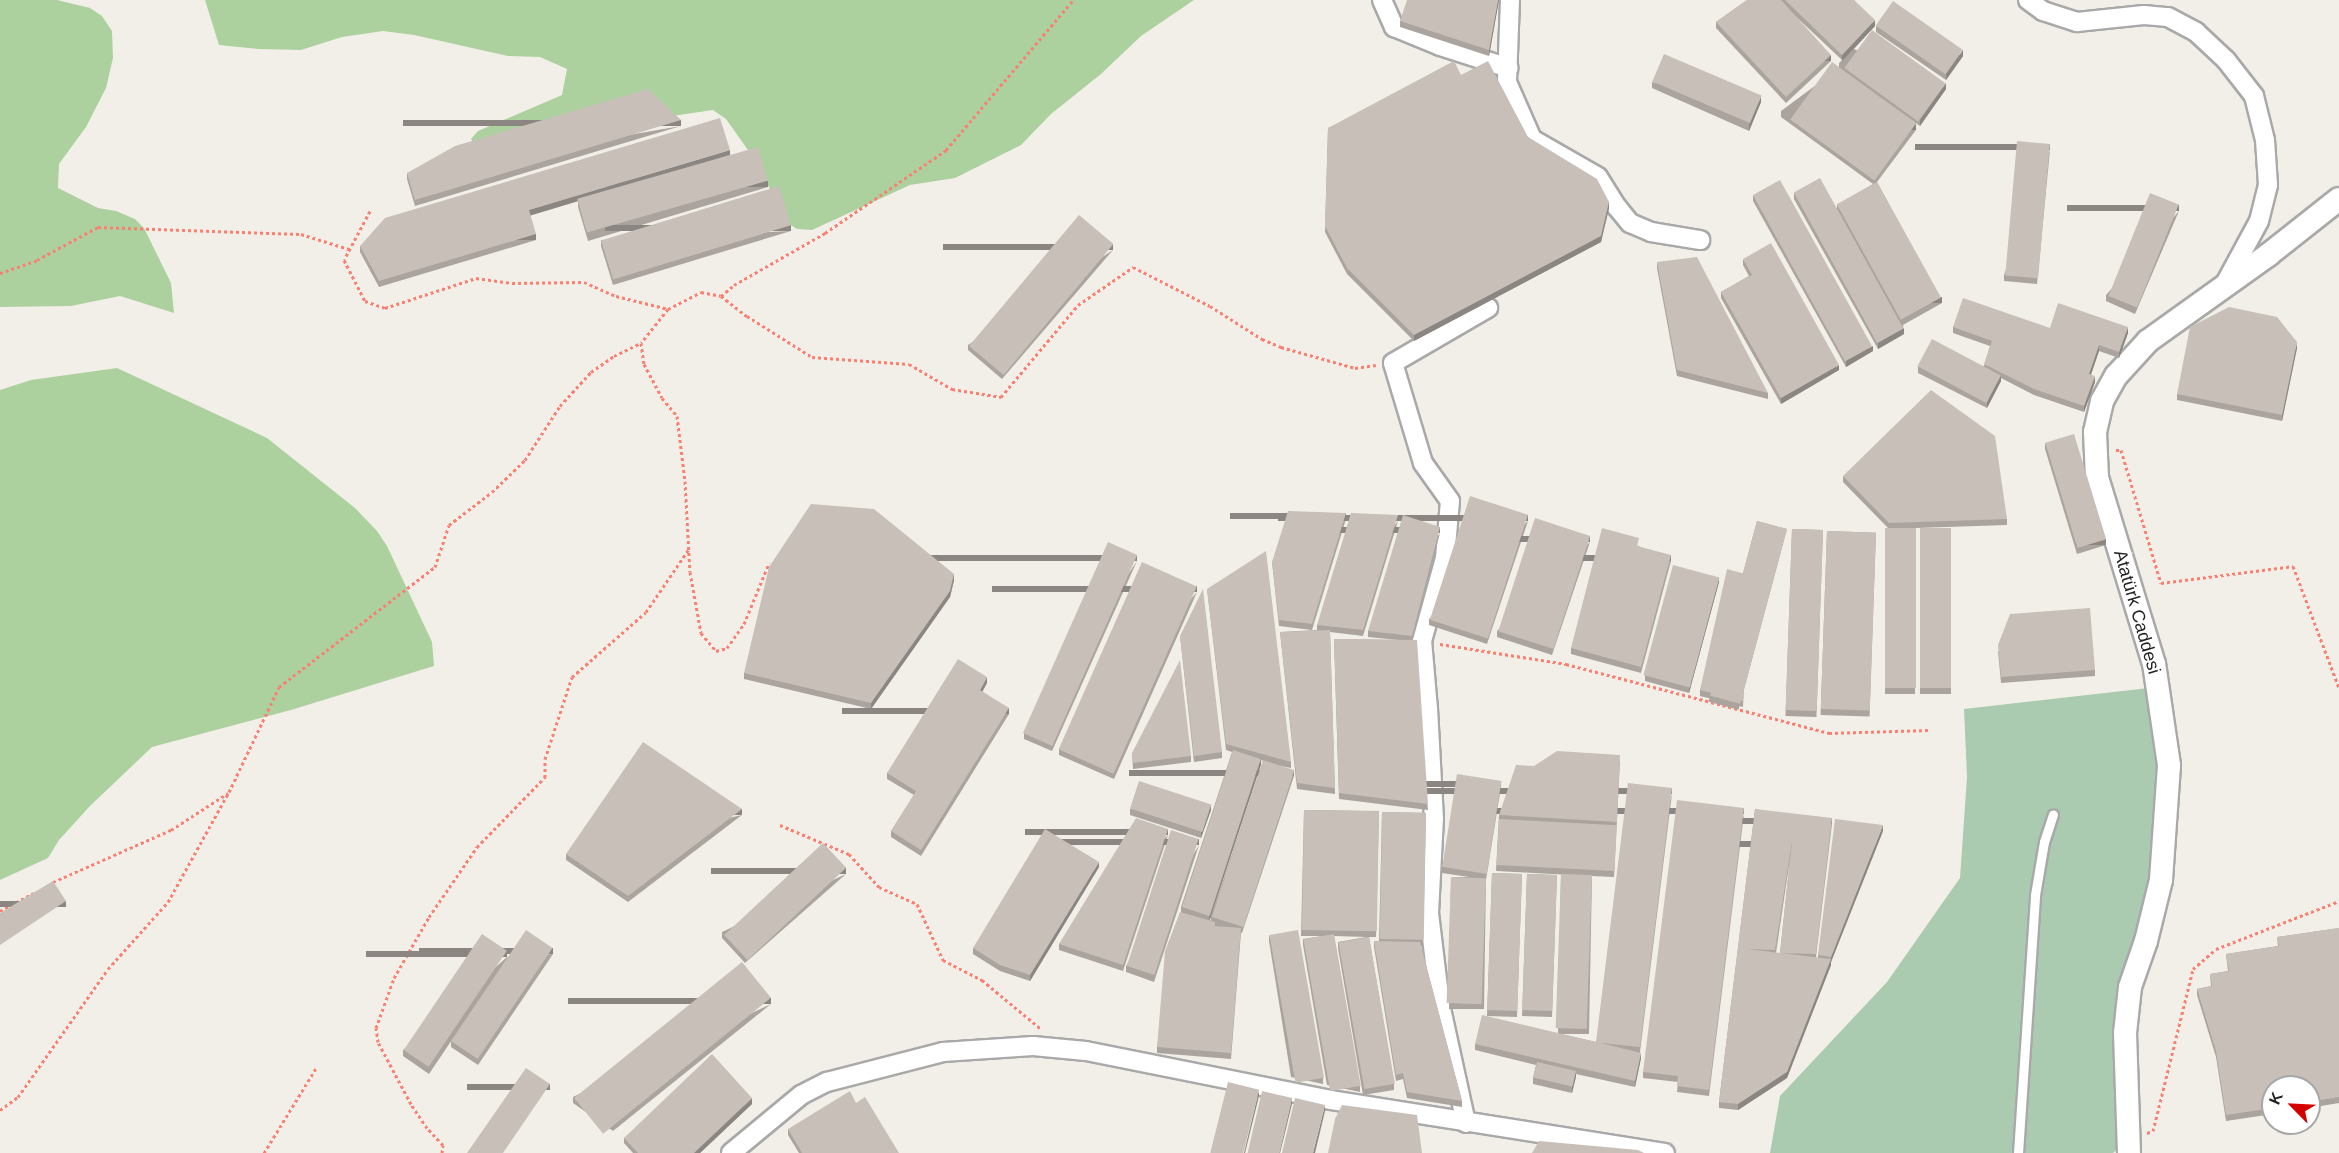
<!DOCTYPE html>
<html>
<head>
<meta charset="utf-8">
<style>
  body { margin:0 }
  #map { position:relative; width:2339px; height:1153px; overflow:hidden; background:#f2efe9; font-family:Arial,sans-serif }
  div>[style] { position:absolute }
  .forest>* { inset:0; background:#add19e }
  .cemetery>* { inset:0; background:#aacbaf }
  .path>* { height:3px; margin-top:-1.5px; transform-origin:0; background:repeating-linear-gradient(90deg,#fa8072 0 3px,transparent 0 6px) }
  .roads { filter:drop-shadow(2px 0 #a9a9a9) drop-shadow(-2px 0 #a9a9a9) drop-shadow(0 2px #a9a9a9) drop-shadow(0 -2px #a9a9a9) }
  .service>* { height:9px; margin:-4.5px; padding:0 4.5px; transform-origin:4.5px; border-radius:4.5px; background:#fff }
  .minor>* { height:18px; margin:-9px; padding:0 9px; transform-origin:9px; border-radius:9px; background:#fff }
  .tertiary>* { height:22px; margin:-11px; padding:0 11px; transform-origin:11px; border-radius:11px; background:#fff }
  .wall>* { inset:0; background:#aba49e; transform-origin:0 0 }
  .shaded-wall>* { inset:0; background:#8b8681; transform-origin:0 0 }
  .building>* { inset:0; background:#c7bfb8; transform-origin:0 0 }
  span { translate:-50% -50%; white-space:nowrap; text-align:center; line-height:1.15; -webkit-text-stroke:4.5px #fff; paint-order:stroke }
  .street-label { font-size:18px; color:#222 }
  .north { position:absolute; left:2261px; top:1075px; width:60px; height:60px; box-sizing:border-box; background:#fff; border:2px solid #a7a7a7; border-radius:50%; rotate:294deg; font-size:16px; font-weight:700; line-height:24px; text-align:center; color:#222 }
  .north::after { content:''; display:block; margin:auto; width:21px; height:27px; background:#d40000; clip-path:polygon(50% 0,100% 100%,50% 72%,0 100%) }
</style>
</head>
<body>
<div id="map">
  <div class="forest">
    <i style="clip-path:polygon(0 0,57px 0,90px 8px,102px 16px,112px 31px,113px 58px,106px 88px,86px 127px,59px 164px,58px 188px,98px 208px,116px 211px,135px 219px,144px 228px,171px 283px,174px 313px,120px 296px,71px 306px,0 307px)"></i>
    <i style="clip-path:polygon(205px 0,1194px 0,1141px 36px,1101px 74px,1051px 114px,1021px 145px,955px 178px,910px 185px,812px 230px,797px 229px,781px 219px,771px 191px,750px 153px,726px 119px,713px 110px,475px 145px,471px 139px,478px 131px,562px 95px,567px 69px,540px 57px,508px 56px,414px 35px,383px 31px,342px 37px,301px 50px,259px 49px,219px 45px)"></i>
    <i style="clip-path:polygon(117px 368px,267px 438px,355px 508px,377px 531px,387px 546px,432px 642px,434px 666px,291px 710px,152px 747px,90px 806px,59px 840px,48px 858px,0 880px,0 390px,31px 380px)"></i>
  </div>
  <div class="cemetery">
    <i style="clip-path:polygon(2158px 687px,2166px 835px,2130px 987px,2128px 1140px,2113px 1153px,1770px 1153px,1780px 1096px,1887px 982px,1960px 878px,1967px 777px,1964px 709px)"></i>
  </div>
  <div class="path">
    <i style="left:370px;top:211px;width:55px;rotate:118deg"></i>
    <i style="left:344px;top:260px;width:46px;rotate:62.9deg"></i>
    <i style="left:365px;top:301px;width:21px;rotate:19deg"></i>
    <i style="left:385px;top:308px;width:96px;rotate:-18.2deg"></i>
    <i style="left:476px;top:278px;width:36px;rotate:8deg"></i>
    <i style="left:512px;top:283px;width:72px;rotate:-0.8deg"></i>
    <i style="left:584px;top:282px;width:35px;rotate:24deg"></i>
    <i style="left:616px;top:296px;width:54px;rotate:14deg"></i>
    <i style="left:668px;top:309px;width:37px;rotate:-27deg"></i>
    <i style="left:701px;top:292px;width:20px;rotate:11deg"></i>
    <i style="left:721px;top:296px;width:33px;rotate:38deg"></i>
    <i style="left:747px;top:316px;width:77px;rotate:32.2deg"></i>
    <i style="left:812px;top:357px;width:97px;rotate:4.1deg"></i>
    <i style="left:909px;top:364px;width:50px;rotate:30.2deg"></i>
    <i style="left:952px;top:389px;width:50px;rotate:9.3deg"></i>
    <i style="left:1001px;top:397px;width:120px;rotate:-50.1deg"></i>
    <i style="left:1078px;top:305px;width:67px;rotate:-34.6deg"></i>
    <i style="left:1133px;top:267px;width:86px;rotate:26.9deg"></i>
    <i style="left:1210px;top:306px;width:62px;rotate:32.4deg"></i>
    <i style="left:1262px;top:339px;width:21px;rotate:23deg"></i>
    <i style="left:1281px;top:347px;width:77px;rotate:15.8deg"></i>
    <i style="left:1355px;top:368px;width:21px;rotate:-8deg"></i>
    <i style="left:0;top:273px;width:39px;rotate:-19deg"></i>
    <i style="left:37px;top:260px;width:69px;rotate:-28.4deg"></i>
    <i style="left:98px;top:227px;width:203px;rotate:2deg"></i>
    <i style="left:301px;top:234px;width:50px;rotate:17.4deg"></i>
    <i style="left:721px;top:296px;width:17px;rotate:-40deg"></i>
    <i style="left:734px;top:285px;width:105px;rotate:-29.7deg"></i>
    <i style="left:825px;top:233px;width:147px;rotate:-34.4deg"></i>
    <i style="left:946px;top:150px;width:197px;rotate:-49.7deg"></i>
    <i style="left:668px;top:309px;width:43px;rotate:128.5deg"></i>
    <i style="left:641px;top:343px;width:21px;rotate:82deg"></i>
    <i style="left:644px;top:364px;width:38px;rotate:62deg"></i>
    <i style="left:662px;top:398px;width:23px;rotate:50deg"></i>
    <i style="left:677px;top:416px;width:65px;rotate:83deg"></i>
    <i style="left:685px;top:481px;width:91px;rotate:86.9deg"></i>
    <i style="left:690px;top:572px;width:62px;rotate:79.8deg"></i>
    <i style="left:701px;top:633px;width:23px;rotate:50deg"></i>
    <i style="left:716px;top:651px;width:11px;rotate:-15deg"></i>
    <i style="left:727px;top:648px;width:29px;rotate:-55deg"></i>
    <i style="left:744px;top:624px;width:66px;rotate:-67.7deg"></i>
    <i style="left:2116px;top:450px;width:5px"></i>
    <i style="left:2121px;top:450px;width:139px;rotate:73.3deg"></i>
    <i style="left:2161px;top:583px;width:133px;rotate:-7.3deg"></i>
    <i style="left:2293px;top:566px;width:130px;rotate:69.3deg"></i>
    <i style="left:1440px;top:644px;width:128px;rotate:9deg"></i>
    <i style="left:1566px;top:664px;width:272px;rotate:14.7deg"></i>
    <i style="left:1829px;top:733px;width:100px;rotate:-1.7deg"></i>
    <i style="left:780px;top:825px;width:75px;rotate:22.8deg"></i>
    <i style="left:849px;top:854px;width:45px;rotate:47.7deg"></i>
    <i style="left:879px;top:887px;width:42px;rotate:24.1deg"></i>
    <i style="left:917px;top:904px;width:62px;rotate:65.1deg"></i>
    <i style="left:943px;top:960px;width:44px;rotate:27.1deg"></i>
    <i style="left:982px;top:980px;width:77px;rotate:39.7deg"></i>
    <i style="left:53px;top:882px;width:129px;rotate:-23.8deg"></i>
    <i style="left:171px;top:830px;width:68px;rotate:-33deg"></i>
    <i style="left:0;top:911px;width:38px;rotate:-28deg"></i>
    <i style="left:0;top:1110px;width:22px;rotate:-36deg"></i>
    <i style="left:18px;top:1097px;width:156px;rotate:-54.9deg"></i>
    <i style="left:108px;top:969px;width:90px;rotate:-48.2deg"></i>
    <i style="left:168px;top:902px;width:126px;rotate:-61deg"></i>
    <i style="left:229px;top:792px;width:116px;rotate:-64.5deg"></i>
    <i style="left:279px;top:687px;width:197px;rotate:-37.6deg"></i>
    <i style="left:435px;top:567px;width:44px;rotate:-71.6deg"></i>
    <i style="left:449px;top:525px;width:54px;rotate:-37.5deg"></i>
    <i style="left:492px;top:492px;width:46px;rotate:-44.1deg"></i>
    <i style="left:525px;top:460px;width:64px;rotate:-57.1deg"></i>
    <i style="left:560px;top:406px;width:46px;rotate:-47.6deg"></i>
    <i style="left:591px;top:372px;width:28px;rotate:-35deg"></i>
    <i style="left:614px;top:356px;width:30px;rotate:-26deg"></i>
    <i style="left:2147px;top:1133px;width:6px;rotate:-18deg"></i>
    <i style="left:2153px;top:1131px;width:167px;rotate:-76.1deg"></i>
    <i style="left:2193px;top:969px;width:30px;rotate:-41deg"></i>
    <i style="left:2216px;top:949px;width:132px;rotate:-21.3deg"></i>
    <i style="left:264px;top:1153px;width:100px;rotate:-58.5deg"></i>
    <i style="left:442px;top:1153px;width:8px;rotate:-83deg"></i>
    <i style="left:443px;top:1145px;width:23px;rotate:-133deg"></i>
    <i style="left:427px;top:1128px;width:29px;rotate:-124deg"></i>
    <i style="left:411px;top:1104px;width:70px;rotate:-118deg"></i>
    <i style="left:378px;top:1042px;width:14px;rotate:-98deg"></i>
    <i style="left:376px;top:1028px;width:53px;rotate:-70.2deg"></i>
    <i style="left:394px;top:978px;width:70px;rotate:-60.2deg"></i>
    <i style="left:429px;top:917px;width:85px;rotate:-55.6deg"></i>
    <i style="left:477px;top:847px;width:98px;rotate:-45.8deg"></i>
    <i style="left:545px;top:777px;width:18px;rotate:-90deg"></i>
    <i style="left:545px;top:759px;width:86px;rotate:-71.8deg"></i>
    <i style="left:572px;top:677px;width:98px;rotate:-41.3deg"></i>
    <i style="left:646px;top:612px;width:76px;rotate:-55.7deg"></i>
  </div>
  <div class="roads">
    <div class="service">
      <i style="left:2018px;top:1153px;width:259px;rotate:-86.2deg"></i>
      <i style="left:2035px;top:895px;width:54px;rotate:-80.4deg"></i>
      <i style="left:2044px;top:842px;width:29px;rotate:-72deg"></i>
    </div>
    <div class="minor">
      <i style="left:1382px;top:0;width:30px;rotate:66deg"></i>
      <i style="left:1394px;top:27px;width:50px;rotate:22.4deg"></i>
      <i style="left:1440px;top:46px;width:72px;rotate:17.7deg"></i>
      <i style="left:1510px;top:0;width:82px;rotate:92.1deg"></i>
      <i style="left:1507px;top:82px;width:62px;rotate:66.3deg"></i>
      <i style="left:1532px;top:139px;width:76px;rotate:29.9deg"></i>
      <i style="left:1598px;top:177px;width:36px;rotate:58deg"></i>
      <i style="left:1617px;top:207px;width:21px;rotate:51deg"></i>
      <i style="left:1630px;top:223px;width:23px;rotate:23deg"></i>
      <i style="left:1651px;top:232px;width:50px;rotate:9.3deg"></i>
      <i style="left:2028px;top:0;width:19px;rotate:36deg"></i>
      <i style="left:2043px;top:11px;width:36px;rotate:18deg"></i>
      <i style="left:2077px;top:22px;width:67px;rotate:-6deg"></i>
      <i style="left:2144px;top:15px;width:24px;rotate:5deg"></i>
      <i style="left:2168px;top:17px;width:32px;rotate:28deg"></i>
      <i style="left:2196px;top:32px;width:41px;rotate:43deg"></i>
      <i style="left:2226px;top:60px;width:46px;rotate:52.1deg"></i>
      <i style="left:2254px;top:96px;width:45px;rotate:76deg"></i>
      <i style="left:2265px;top:140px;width:45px;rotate:86.2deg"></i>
      <i style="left:2268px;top:185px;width:37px;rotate:104deg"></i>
      <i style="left:2259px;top:221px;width:72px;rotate:118.4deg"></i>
      <i style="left:1466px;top:1123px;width:122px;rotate:-102.3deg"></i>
      <i style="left:1440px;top:1004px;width:92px;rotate:-96.9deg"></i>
      <i style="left:1429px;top:913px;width:94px;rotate:-87deg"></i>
      <i style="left:1434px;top:819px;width:110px;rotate:-93.1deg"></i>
      <i style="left:1428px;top:709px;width:68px;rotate:-95deg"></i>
      <i style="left:1422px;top:641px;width:86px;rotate:-74.5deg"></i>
      <i style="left:1445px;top:558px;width:57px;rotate:-85deg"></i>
      <i style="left:1450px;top:501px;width:47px;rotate:-125.4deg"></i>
      <i style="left:1423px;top:463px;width:104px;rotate:-106.7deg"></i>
      <i style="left:1393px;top:363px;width:110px;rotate:-30.1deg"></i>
      <i style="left:731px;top:1153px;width:91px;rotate:-39.6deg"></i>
      <i style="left:801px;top:1095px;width:29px;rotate:-27deg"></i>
      <i style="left:827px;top:1082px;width:120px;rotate:-14.5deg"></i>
      <i style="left:943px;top:1052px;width:90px;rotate:-3.8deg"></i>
      <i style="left:1033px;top:1046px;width:53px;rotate:5.4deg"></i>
      <i style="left:1086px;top:1051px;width:250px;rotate:11.3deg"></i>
      <i style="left:1331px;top:1100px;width:338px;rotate:9deg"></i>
    </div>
    <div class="tertiary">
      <i style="left:2129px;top:1153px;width:120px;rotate:-91.9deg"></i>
      <i style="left:2125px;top:1033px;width:46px;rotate:-83.8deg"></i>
      <i style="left:2130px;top:987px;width:49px;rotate:-70.8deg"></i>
      <i style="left:2146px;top:941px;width:63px;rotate:-76.2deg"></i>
      <i style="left:2161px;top:880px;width:115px;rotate:-86deg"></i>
      <i style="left:2169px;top:765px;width:102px;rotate:-98.4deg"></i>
      <i style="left:2154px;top:664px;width:195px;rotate:-107deg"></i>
      <i style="left:2097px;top:478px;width:46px;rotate:-92.5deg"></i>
      <i style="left:2095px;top:432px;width:32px;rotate:-77deg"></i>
      <i style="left:2102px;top:401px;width:29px;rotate:-61deg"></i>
      <i style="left:2116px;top:376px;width:47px;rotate:-47.6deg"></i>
      <i style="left:2148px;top:341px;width:148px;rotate:-35.6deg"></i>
      <i style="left:2268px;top:255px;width:90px;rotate:-38.3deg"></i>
    </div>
  </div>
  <div class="wall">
    <i style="clip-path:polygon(1499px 0,1489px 56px,1400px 27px,1400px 21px)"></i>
    <i style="clip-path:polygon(1747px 0,1854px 0,1875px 26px,1854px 49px,1946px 89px,1920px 126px,1889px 104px,1916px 130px,1877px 182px,1942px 303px,1903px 325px,1904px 334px,1878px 349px,1794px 199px,1794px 193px,1837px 208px,1837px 205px,1873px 184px,1781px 117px,1781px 111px,1839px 68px,1839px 63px,1842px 60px,1791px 12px,1831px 61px,1786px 103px,1716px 28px,1716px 22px)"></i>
    <i style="clip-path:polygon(1876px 26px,1963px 56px,1946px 80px,1876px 32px)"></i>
    <i style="clip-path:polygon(1461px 75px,1528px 137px,1609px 208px,1601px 242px,1414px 341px,1347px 274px,1325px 232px,1328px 128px)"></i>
    <i style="clip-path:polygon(1652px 82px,1761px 102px,1749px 131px,1652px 88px)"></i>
    <i style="clip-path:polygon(681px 126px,415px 206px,407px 179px,407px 173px)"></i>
    <i style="clip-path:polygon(2050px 150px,2037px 284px,2004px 281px,2004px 275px)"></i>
    <i style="clip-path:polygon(730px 155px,768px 187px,588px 241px,578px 207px,578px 201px,530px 215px,536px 240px,379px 287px,360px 252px,360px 246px)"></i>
    <i style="clip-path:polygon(1753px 195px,1873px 351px,1846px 367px,1753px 201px)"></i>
    <i style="clip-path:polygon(2179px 211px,2135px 314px,2106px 301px,2106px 295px)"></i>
    <i style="clip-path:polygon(791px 231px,613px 285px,601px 246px,601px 240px)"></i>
    <i style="clip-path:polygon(1113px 250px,1002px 379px,968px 350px,968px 345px)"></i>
    <i style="clip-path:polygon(1743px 259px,1839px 370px,1781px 404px,1721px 298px,1721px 292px,1749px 276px,1743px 265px)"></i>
    <i style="clip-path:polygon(1657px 262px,1768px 393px,1768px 399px,1677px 376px,1657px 268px)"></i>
    <i style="clip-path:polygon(1953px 327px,2050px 328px,2128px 333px,2119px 358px,2099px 351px,2091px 375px,2095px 382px,2084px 412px,2034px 395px,2001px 378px,2001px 381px,1987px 408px,1918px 373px,1918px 367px,1984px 366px,1990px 346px,1953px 333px)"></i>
    <i style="clip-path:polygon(2297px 348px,2282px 421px,2177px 400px,2177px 394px)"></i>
    <i style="clip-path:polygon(2045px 443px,2106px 545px,2077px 554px,2045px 449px)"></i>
    <i style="clip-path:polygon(1843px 476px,2007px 519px,2007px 525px,1916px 528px,1915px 694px,1885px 694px,1885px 528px,1888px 528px,1843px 482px)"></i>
    <i style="clip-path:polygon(1346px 519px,1312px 630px,1279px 626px,1272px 562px)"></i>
    <i style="clip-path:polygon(1398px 521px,1363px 636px,1330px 632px,1335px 794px,1297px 789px,1280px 632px,1317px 630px,1317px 625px)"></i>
    <i style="clip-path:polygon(1528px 521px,1487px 644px,1429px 625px,1429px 619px)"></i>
    <i style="left:1757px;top:521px;width:31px;height:187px;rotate:15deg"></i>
    <i style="left:1920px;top:528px;width:31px;height:166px"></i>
    <i style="left:1792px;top:529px;width:31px;height:187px;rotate:2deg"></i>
    <i style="left:1827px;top:531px;width:49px;height:184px;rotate:2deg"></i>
    <i style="clip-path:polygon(1440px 533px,1412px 640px,1428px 810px,1339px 799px,1334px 639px,1398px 640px,1368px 637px,1368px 631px)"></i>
    <i style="clip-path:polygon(1590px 542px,1552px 655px,1497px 637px,1497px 631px)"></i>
    <i style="clip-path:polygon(1639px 544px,1638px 546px,1671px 561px,1641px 673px,1571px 654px,1571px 648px)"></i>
    <i style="clip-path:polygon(1137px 561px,1052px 751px,1024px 739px,1024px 733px)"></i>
    <i style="clip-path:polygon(1749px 575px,1743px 707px,1700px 696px,1700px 690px)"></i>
    <i style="clip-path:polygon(954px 580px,950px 597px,871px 709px,744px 679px,744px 673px)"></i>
    <i style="clip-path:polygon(1719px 582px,1689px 693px,1645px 681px,1645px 675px)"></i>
    <i style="clip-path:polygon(evenodd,1207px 589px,1291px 762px,1291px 768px,1281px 766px,1294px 776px,1242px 933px,1241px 933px,1231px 1059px,1157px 1053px,1157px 1047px,1181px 912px,1181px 907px,1232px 752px,1226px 750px,1207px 589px,1261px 760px,1263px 761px,1211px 917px,1211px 921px,1210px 920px,1261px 760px)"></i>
    <i style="clip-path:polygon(1197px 592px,1114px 779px,1059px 755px,1059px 749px)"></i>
    <i style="clip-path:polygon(1180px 636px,1222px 752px,1222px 758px,1194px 762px)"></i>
    <i style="clip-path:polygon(1998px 651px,2095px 670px,2095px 676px,2001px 683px)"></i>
    <i style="clip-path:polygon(987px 683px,982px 691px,1009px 714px,921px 856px,891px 837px,891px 831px,914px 795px,887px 779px,887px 773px)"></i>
    <i style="clip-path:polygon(1132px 753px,1191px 756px,1191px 762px,1133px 769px)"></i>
    <i style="clip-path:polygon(1620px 761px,1614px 877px,1592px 876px,1589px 1034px,1561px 1034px,1596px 1042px,1672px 794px,1640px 1052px,1641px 1058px,1635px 1087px,1576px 1074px,1572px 1093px,1533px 1084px,1533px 1078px,1536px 1065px,1475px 1050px,1475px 1044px,1558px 1033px,1561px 874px,1571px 875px,1496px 871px,1499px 815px,1534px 766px)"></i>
    <i style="clip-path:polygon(1501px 787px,1486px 880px,1484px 1009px,1449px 1009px,1451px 877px,1469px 877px,1442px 873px,1442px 867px)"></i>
    <i style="clip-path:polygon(1130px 809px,1211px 810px,1201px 838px,1130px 815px)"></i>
    <i style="clip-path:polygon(evenodd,1755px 809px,1832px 824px,1816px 957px,1818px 958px,1818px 955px,1883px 831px,1831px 962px,1831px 965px,1787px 1078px,1738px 1110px,1719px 1108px,1719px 1102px,1755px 809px,1790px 859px,1780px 953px,1776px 953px,1790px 859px)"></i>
    <i style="clip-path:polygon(1304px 810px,1379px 811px,1376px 937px,1369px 937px,1394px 1084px,1394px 1090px,1363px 1095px,1338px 948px,1338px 942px,1366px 937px,1334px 936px,1360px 1086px,1360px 1092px,1327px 1085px,1303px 945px,1303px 939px,1322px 936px,1301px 936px)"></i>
    <i style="clip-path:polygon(1382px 812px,1426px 813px,1423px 946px,1421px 946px,1462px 1101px,1462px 1107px,1407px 1098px,1403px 1079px,1396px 1081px,1374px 947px,1374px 941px,1379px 941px)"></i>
    <i style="clip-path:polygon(1744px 814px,1709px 1096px,1677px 1092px,1678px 1082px,1643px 1078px,1643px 1072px)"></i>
    <i style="clip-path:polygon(742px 815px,628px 902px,566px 860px,566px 854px)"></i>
    <i style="clip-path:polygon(1168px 835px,1123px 971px,1059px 950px,1059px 944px)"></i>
    <i style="clip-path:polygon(1199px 845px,1154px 982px,1126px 972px,1126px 966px)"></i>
    <i style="clip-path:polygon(1099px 867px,1030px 981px,1000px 971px,973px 954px,973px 948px)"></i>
    <i style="left:1492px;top:873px;width:30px;height:143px;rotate:2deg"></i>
    <i style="clip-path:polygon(846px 874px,745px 963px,722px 938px,722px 932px)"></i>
    <i style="left:1527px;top:874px;width:30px;height:142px;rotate:2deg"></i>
    <i style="clip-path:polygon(2339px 928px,2339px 1103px,2309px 1108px,2309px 1087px,2273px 1087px,2273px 1114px,2226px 1121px,2216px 1057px,2197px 995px,2197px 989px,2211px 986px,2210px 974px,2228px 971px,2226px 954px,2278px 946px,2277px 937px)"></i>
    <i style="clip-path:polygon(1269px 935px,1323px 1078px,1323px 1084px,1291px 1077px,1269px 941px)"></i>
    <i style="clip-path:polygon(553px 954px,478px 1065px,451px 1047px,451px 1041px,501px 967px,429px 1074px,403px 1056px,403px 1050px,507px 957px)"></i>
    <i style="clip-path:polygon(771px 1004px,613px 1131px,573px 1103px,573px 1097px)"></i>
    <i style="clip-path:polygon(752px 1104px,700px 1153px,633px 1153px,624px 1143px,624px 1138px)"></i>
    <i style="clip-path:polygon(788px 1129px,899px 1153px,799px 1153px,788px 1135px)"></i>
  </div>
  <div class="shaded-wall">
    <i style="clip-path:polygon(1498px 0,1499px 0,1489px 56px,1489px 50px)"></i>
    <i style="clip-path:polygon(1875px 20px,1875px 26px,1842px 61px,1842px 55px)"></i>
    <i style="clip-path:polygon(1963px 50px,1963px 56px,1946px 80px,1946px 74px)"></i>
    <i style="left:1831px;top:55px;width:6px;height:62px;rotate:90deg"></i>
    <i style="clip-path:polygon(1946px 83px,1946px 89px,1920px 126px,1920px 120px)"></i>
    <i style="clip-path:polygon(1761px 96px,1761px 102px,1749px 131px,1749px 125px)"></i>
    <i style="left:681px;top:120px;width:6px;height:278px;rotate:90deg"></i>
    <i style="left:1916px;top:124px;width:6px;height:69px;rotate:90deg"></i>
    <i style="left:2050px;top:144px;width:6px;height:135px;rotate:90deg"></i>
    <i style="clip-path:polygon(730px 150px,730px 155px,529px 216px,529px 210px)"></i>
    <i style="left:768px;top:181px;width:6px;height:188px;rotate:90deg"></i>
    <i style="clip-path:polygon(1609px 202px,1609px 208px,1601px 242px,1414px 341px,1414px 335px)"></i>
    <i style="left:2179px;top:205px;width:6px;height:112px;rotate:90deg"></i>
    <i style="left:791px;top:225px;width:6px;height:186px;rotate:90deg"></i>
    <i style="left:536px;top:234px;width:6px;height:164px;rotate:90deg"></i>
    <i style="left:1113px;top:244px;width:6px;height:170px;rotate:90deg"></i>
    <i style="left:1942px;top:297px;width:6px;height:46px;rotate:90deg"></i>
    <i style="clip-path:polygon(2128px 327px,2128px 333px,2119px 358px,2119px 352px)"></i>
    <i style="clip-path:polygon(1904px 328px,1904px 334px,1878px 349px,1878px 343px)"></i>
    <i style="clip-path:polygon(2297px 342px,2297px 348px,2282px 421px,2282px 415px)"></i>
    <i style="clip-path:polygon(2099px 345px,2099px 351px,2089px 380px,2089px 374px)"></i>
    <i style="clip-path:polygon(1873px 346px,1873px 351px,1846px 367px,1846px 361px)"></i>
    <i style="clip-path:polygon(1839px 365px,1839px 370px,1781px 404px,1781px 398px)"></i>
    <i style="clip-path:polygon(2001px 375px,2001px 381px,1987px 408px,1987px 402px)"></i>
    <i style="clip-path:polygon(2095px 376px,2095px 382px,2084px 412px,2084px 406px)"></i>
    <i style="left:1346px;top:513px;width:6px;height:116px;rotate:90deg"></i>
    <i style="left:1398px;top:515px;width:6px;height:120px;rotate:90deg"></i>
    <i style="left:1528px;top:515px;width:6px;height:130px;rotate:90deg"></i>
    <i style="left:1440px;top:527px;width:6px;height:113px;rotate:90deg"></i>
    <i style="left:1590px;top:536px;width:6px;height:119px;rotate:90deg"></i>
    <i style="left:2106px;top:539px;width:6px;height:30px;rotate:90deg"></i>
    <i style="left:1137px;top:555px;width:6px;height:208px;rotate:90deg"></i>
    <i style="left:1671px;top:555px;width:6px;height:116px;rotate:90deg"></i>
    <i style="clip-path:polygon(954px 574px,954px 580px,950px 597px,871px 709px,871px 703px)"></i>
    <i style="clip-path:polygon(1719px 577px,1719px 582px,1689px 693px,1689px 687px)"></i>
    <i style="left:1197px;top:586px;width:6px;height:205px;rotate:90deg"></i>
    <i style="clip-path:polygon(987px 677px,987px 683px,980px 696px,980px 690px)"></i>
    <i style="left:1009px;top:708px;width:6px;height:167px;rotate:90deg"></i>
    <i style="clip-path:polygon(1261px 759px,1261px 765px,1209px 922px,1209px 917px)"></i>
    <i style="left:1294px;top:770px;width:6px;height:165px;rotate:90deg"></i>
    <i style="left:1501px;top:781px;width:6px;height:94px;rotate:90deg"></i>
    <i style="left:1672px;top:788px;width:6px;height:261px;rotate:90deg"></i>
    <i style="clip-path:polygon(1211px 804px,1211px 810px,1201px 838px,1201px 832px)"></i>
    <i style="left:1744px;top:808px;width:6px;height:284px;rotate:90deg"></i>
    <i style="left:742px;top:809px;width:6px;height:143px;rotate:90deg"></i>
    <i style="left:1832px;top:818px;width:6px;height:137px;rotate:90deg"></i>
    <i style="clip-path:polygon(1883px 825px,1883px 831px,1831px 962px,1831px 957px)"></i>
    <i style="left:1168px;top:829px;width:6px;height:143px;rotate:90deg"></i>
    <i style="left:1199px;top:839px;width:6px;height:144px;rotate:90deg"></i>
    <i style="left:1792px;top:841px;width:6px;height:110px;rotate:90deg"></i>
    <i style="clip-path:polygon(1099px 862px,1099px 867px,1030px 981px,1030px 975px)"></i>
    <i style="left:846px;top:868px;width:6px;height:135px;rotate:90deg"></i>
    <i style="left:66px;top:901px;width:6px;height:79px;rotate:90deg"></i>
    <i style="left:553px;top:948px;width:6px;height:134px;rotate:90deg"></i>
    <i style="left:507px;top:951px;width:6px;height:141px;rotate:90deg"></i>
    <i style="clip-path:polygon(1831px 959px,1831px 965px,1787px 1078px,1738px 1110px,1738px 1104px)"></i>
    <i style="left:771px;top:998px;width:6px;height:203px;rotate:90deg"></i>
    <i style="clip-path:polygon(1641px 1053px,1641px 1058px,1635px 1087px,1635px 1081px)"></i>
    <i style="clip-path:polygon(1576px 1071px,1576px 1077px,1572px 1093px,1572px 1087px)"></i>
    <i style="left:550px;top:1084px;width:6px;height:83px;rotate:90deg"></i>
    <i style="clip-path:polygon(1259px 1090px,1259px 1096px,1245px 1153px,1244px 1153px)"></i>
    <i style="clip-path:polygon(752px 1098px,752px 1104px,700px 1153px,694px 1153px)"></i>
    <i style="clip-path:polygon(1292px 1098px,1292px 1104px,1280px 1153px,1279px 1153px)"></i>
    <i style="clip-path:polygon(1325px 1105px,1325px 1111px,1315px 1153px,1313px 1153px)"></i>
  </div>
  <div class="building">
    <i style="clip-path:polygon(1407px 0,1498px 0,1489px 50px,1400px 21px)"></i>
    <i style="clip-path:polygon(1747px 0,1781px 0,1831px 55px,1786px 97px,1716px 22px)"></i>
    <i style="clip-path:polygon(1785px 0,1854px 0,1875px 20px,1842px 55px)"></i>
    <i style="left:1893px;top:1px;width:85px;height:30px;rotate:35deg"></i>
    <i style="left:1872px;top:30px;width:91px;height:47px;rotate:36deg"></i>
    <i style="left:1664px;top:54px;width:106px;height:30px;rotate:23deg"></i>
    <i style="clip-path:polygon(1454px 61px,1461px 75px,1488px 61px,1528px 137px,1597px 179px,1609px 202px,1601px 236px,1414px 335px,1347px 268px,1325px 226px,1328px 128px)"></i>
    <i style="left:1832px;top:62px;width:104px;height:71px;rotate:36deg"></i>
    <i style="clip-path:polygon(648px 89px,681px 120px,415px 200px,407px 173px,455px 146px)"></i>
    <i style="clip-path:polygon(720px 118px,730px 150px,529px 210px,536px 234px,379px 281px,360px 246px,385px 218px)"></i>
    <i style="left:2017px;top:141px;width:33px;height:135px;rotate:5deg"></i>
    <i style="left:758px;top:147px;width:35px;height:188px;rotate:74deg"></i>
    <i style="left:1820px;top:178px;width:172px;height:30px;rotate:61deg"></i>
    <i style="left:1780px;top:180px;width:190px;height:31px;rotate:61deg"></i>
    <i style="left:1877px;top:182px;width:132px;height:46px;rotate:61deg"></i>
    <i style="left:779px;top:186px;width:41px;height:186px;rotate:73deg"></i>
    <i style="left:2150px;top:193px;width:31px;height:111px;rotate:22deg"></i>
    <i style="left:1079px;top:215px;width:45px;height:171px;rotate:40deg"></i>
    <i style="clip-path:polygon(1771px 243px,1839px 365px,1781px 398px,1721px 292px,1752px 275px,1743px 259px)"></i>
    <i style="clip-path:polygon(1697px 257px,1768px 393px,1677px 370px,1657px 262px)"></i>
    <i style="clip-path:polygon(1963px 298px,2050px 328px,2058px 303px,2128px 327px,2119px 352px,2099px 345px,2089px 374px,2095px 376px,2084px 406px,2034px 389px,1984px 364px,1992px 341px,1953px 327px)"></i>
    <i style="clip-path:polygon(2229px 307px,2277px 317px,2297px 342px,2282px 415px,2177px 394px,2190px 327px)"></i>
    <i style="left:1932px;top:339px;width:78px;height:31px;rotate:28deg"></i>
    <i style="clip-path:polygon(1931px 390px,1995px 436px,2007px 519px,1889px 523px,1843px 476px)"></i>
    <i style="left:2074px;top:434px;width:110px;height:30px;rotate:73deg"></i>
    <i style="left:1470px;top:496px;width:61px;height:130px;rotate:18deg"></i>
    <i style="clip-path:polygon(811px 504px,874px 509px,954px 574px,950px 591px,871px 703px,744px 673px,769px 567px)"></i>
    <i style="clip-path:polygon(1288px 511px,1346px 513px,1312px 624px,1279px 620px,1272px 562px)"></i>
    <i style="clip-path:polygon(1351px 513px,1398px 515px,1363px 630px,1317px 625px)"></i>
    <i style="clip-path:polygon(1403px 515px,1440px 527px,1412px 636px,1368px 631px)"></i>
    <i style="left:1535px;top:518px;width:58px;height:119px;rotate:18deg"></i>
    <i style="left:1757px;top:521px;width:31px;height:181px;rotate:15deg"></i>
    <i style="clip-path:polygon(1602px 528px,1639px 538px,1637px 546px,1671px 555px,1641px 667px,1571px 648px)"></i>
    <i style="left:1885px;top:528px;width:31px;height:160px"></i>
    <i style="left:1920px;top:528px;width:31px;height:160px"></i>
    <i style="left:1792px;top:529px;width:31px;height:181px;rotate:2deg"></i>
    <i style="left:1827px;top:531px;width:49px;height:178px;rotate:2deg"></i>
    <i style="left:1108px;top:542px;width:32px;height:209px;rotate:24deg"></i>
    <i style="clip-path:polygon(1266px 551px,1291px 762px,1226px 744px,1207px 589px)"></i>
    <i style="left:1142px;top:562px;width:60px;height:205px;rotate:24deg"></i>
    <i style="left:1673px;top:565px;width:48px;height:114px;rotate:15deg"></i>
    <i style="clip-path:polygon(1727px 569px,1749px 575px,1743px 701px,1700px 690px)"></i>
    <i style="clip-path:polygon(1203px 589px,1222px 752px,1194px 756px,1180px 636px)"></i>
    <i style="clip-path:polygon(2090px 608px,2095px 670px,2001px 677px,1998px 645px,2010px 614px)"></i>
    <i style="clip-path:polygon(1330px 630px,1335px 788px,1297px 783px,1280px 632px)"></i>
    <i style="clip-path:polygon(1334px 639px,1417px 640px,1428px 804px,1339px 793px)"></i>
    <i style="clip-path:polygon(958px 659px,987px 677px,980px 690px,1009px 708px,921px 850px,891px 831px,916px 791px,887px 773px)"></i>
    <i style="clip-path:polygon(1180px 660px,1191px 756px,1133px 763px,1132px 753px)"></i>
    <i style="clip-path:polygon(643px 742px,742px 809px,628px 896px,566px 854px)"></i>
    <i style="left:1233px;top:750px;width:29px;height:165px;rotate:18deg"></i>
    <i style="clip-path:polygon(1557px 751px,1620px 755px,1617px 822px,1499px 815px,1516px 765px,1534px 766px)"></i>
    <i style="left:1263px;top:760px;width:33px;height:165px;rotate:18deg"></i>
    <i style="left:1457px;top:774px;width:45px;height:94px;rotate:9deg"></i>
    <i style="left:1139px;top:781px;width:76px;height:29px;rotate:18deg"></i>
    <i style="clip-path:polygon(1628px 783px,1672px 788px,1640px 1047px,1601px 1043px,1641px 1053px,1635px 1081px,1475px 1044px,1482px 1015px,1596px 1042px)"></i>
    <i style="clip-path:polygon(1677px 800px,1744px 808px,1709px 1090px,1677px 1086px,1678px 1076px,1643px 1072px)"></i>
    <i style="clip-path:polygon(1755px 809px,1832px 818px,1816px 954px,1780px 953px,1792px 841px,1775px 950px,1747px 949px,1831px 959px,1787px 1072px,1738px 1104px,1719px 1102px)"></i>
    <i style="left:1304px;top:810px;width:75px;height:120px;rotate:1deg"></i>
    <i style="left:1382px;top:812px;width:44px;height:127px;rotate:1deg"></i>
    <i style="clip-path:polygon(1136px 818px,1168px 829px,1123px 965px,1059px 944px)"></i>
    <i style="left:1499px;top:819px;width:118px;height:46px;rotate:3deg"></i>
    <i style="clip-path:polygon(1835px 819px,1883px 825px,1831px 957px,1818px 955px)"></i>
    <i style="clip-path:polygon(1045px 829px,1099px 862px,1030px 975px,1000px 965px,973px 948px)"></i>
    <i style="left:1171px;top:830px;width:29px;height:143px;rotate:18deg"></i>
    <i style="left:823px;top:843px;width:34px;height:135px;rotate:47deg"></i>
    <i style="left:1492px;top:873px;width:30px;height:137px;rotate:2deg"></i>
    <i style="left:1527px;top:874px;width:30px;height:136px;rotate:2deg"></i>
    <i style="left:1561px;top:874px;width:31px;height:154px;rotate:2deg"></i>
    <i style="left:1451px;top:877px;width:35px;height:126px;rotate:2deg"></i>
    <i style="clip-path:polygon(53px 881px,66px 901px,0 945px,0 913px)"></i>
    <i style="clip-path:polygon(1180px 912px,1215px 922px,1215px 926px,1241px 928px,1231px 1053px,1157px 1047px,1165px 951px)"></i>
    <i style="clip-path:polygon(2339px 928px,2339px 1097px,2309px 1102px,2309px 1087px,2273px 1087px,2273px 1108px,2226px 1115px,2216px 1051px,2197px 989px,2212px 986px,2210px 974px,2229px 971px,2226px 954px,2279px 946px,2277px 937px)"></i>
    <i style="left:526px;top:930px;width:32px;height:134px;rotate:34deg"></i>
    <i style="left:1298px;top:930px;width:150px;height:29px;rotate:80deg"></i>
    <i style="left:482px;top:934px;width:30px;height:140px;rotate:34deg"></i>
    <i style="left:1334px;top:934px;width:154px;height:31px;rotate:80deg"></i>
    <i style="left:1369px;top:937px;width:149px;height:31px;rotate:80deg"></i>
    <i style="clip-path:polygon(1374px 941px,1420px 942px,1462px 1101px,1407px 1092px,1403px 1073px,1396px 1075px)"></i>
    <i style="left:742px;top:962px;width:46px;height:216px;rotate:51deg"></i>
    <i style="clip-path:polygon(712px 1054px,752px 1098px,694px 1153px,638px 1153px,624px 1138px)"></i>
    <i style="left:1537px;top:1062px;width:40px;height:16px;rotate:13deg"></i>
    <i style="clip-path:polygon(526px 1068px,550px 1084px,503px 1153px,467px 1153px)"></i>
    <i style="left:1228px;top:1082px;width:32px;height:73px;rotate:14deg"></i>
    <i style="clip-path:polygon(850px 1091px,856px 1103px,865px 1097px,899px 1153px,802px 1153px,788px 1129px)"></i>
    <i style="left:1262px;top:1091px;width:31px;height:64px;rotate:13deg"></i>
    <i style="clip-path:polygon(1295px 1098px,1325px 1105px,1313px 1153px,1282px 1153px)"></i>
    <i style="clip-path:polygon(1342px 1105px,1417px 1115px,1422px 1153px,1328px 1153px,1335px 1119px)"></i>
    <i style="clip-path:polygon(1539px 1141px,1638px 1150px,1644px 1153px,1532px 1153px)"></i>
  </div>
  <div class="street-label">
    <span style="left:2137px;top:612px;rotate:74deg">Atatürk Caddesi</span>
  </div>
  <div class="north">K</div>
</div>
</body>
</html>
